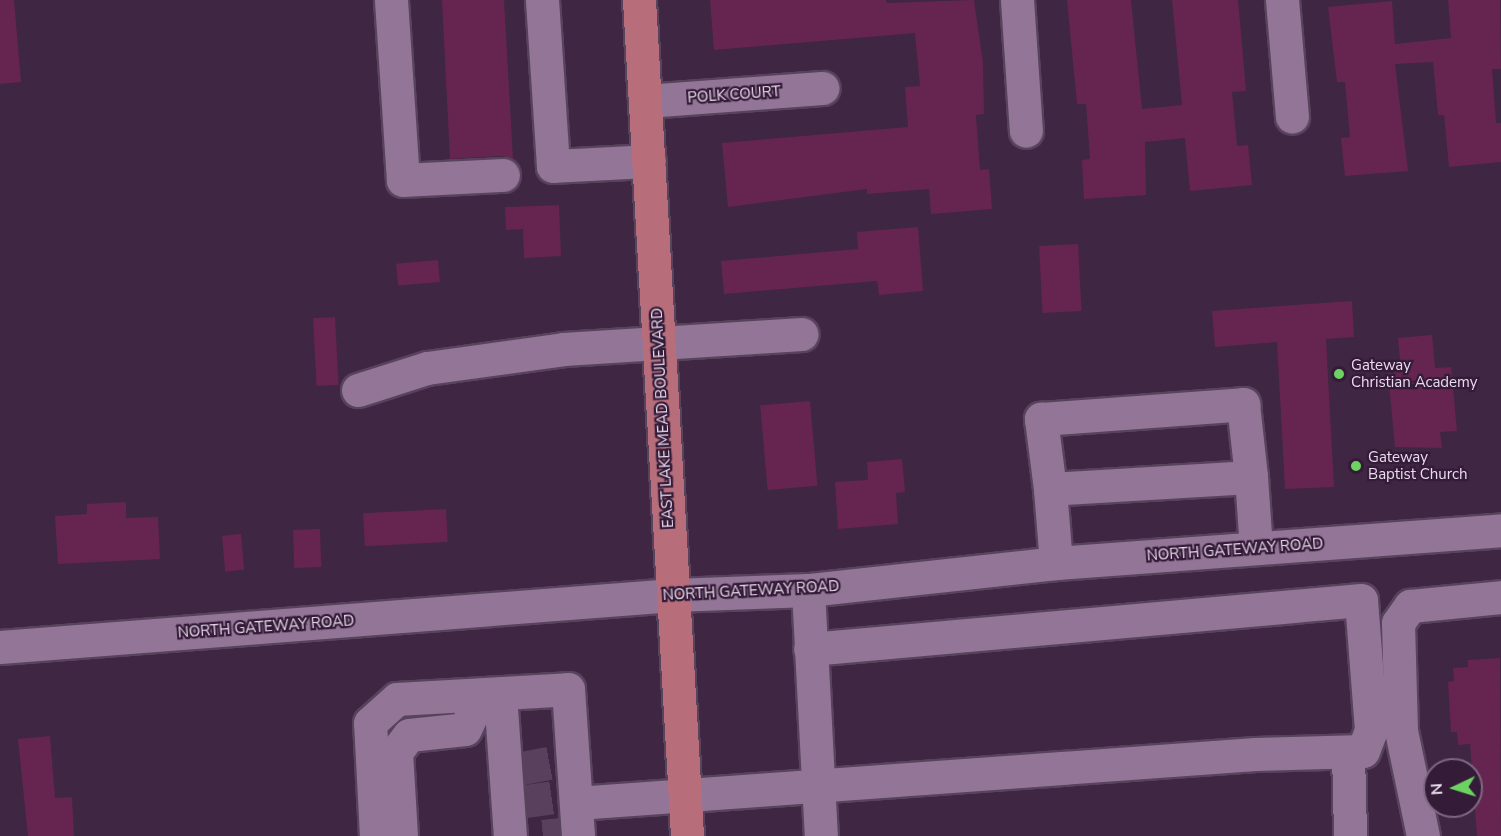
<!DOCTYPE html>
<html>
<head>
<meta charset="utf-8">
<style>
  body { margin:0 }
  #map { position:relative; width:1501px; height:836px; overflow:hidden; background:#3f2643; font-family:"Nunito Sans",sans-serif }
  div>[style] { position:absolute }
  .building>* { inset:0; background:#652550; transform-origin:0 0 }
  .minor-tunnel>* { height:33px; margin-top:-16.5px; transform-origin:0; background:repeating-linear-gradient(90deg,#59415d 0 33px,transparent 0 49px) }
  .roads { filter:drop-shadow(2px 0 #58435c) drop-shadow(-2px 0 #58435c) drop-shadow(0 2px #58435c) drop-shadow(0 -2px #58435c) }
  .minor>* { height:33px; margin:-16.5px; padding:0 16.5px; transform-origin:16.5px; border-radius:16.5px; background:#937697 }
  .major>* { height:33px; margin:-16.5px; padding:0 16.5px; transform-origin:16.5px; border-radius:16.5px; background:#b76d7a }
  .dots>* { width:16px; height:16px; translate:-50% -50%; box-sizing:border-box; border:3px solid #341c38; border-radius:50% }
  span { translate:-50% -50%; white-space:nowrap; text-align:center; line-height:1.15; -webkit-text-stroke:4.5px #341c38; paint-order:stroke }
  .street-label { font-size:15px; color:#ebdbee }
  .poi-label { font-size:15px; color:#ebdbee }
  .left { translate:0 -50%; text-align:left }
  .north { position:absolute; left:1423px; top:758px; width:60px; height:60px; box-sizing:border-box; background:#341c38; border:2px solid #7d6881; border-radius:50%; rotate:266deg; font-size:16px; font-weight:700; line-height:24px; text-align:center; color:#ebdbee }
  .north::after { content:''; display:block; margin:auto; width:21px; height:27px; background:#6cd362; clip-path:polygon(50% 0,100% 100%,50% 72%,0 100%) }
</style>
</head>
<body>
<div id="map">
  <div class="building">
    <i style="clip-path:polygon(0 0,14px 0,21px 82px,0 84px)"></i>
    <i style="clip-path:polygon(442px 0,504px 0,513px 159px,502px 156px,450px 159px)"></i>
    <i style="clip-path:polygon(710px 0,886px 0,887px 3px,974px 0,983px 63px,984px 114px,976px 115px,980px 170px,989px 169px,992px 209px,931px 214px,929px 189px,867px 194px,867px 189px,728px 207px,722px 143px,908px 127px,905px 87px,920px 86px,915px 33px,714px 50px)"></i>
    <i style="clip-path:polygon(1067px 0,1131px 0,1142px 109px,1182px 105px,1172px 0,1238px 0,1246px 91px,1232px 92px,1237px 146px,1248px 145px,1252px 185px,1190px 191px,1185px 138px,1145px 142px,1146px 195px,1084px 199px,1082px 160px,1090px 159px,1086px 104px,1077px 104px)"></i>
    <i style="clip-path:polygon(1448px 0,1500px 0,1501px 69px,1492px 69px,1496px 123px,1501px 123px,1501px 162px,1449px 167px,1444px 115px,1438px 115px,1433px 62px,1395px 64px,1408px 171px,1345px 176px,1341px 138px,1350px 137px,1345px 82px,1337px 82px,1328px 7px,1392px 1px,1395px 44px,1451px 38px)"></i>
    <i style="clip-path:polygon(559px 205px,561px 256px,524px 258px,523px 229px,506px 230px,505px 207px)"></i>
    <i style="clip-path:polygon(918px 227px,923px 291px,879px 295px,877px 281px,724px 294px,721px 261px,858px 249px,857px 232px)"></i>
    <i style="left:1078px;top:244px;width:67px;height:39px;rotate:87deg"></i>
    <i style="left:438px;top:260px;width:22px;height:42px;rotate:85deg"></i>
    <i style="clip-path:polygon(1352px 301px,1354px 337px,1326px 339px,1334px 487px,1285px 489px,1277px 342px,1215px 347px,1212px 311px)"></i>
    <i style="left:335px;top:317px;width:68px;height:22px;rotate:87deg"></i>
    <i style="clip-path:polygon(1432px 335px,1435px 368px,1451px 367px,1457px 431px,1440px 432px,1442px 448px,1395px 447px,1388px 373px,1401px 372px,1398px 338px)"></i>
    <i style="left:810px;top:401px;width:85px;height:50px;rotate:85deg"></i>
    <i style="clip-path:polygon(902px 459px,905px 492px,896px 493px,898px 524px,838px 529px,835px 482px,868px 480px,867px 462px)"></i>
    <i style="clip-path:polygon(126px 502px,126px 518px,158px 517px,160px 559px,58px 564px,55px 516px,87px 514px,87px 504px)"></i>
    <i style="left:446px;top:509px;width:33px;height:83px;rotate:87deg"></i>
    <i style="left:320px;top:529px;width:38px;height:27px;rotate:88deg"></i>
    <i style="left:241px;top:534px;width:36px;height:19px;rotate:85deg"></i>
    <i style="clip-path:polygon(1500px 658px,1501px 836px,1477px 836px,1470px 744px,1458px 745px,1457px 732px,1451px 732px,1448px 682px,1454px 681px,1453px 668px,1468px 667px,1468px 660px)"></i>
    <i style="clip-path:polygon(50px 736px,55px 798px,72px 797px,74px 836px,28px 836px,18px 739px)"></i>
  </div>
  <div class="minor-tunnel">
    <i style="left:517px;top:769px;width:43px;rotate:-10.8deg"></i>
    <i style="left:519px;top:802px;width:42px;rotate:-8.1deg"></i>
    <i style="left:543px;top:836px;width:20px;rotate:-6deg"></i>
  </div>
  <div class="roads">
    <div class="minor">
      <i style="left:391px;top:0;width:180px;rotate:86.2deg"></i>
      <i style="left:403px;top:180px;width:100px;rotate:-2.9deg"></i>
      <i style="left:542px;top:0;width:166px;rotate:86.2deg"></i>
      <i style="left:553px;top:166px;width:96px;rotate:-3deg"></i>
      <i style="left:1017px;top:0;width:131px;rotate:86.1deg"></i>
      <i style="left:1282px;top:0;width:117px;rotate:85.1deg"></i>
      <i style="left:645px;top:101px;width:178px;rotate:-4.2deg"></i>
      <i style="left:358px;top:390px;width:72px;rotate:-17.7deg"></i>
      <i style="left:427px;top:368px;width:138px;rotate:-7.9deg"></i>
      <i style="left:564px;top:349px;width:238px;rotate:-3.6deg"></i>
      <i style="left:1251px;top:477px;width:201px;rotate:176.6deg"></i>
      <i style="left:1050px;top:489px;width:71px;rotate:-97.3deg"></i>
      <i style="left:1041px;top:419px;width:203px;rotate:-4.2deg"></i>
      <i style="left:1243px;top:404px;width:73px;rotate:83.7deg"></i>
      <i style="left:1251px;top:477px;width:71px;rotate:86deg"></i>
      <i style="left:1050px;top:489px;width:74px;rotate:85.4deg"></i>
      <i style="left:808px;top:590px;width:246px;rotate:87deg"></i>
      <i style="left:0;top:647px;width:675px;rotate:-4.42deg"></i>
      <i style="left:673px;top:595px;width:135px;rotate:-2.1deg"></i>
      <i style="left:808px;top:590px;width:249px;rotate:-6.2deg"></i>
      <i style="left:1056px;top:563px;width:446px;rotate:-4.2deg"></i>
      <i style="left:500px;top:694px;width:142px;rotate:86deg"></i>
      <i style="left:1348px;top:752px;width:84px;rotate:88.6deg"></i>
      <i style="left:577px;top:803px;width:680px;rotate:-4.13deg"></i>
      <i style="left:1255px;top:754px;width:108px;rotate:-1.6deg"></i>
      <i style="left:1363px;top:751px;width:22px;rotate:-69deg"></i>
      <i style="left:1371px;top:730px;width:130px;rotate:-94.4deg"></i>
      <i style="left:1361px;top:600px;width:553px;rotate:174.92deg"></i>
      <i style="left:376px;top:836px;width:113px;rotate:-93deg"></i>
      <i style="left:370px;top:723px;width:36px;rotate:-42deg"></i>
      <i style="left:397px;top:699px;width:171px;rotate:-3.3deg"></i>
      <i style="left:568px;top:689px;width:147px;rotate:86.1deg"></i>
      <i style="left:401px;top:836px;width:84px;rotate:-93.4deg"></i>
      <i style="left:396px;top:752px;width:21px;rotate:-53deg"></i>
      <i style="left:409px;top:735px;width:56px;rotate:-6.1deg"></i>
      <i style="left:465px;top:729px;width:38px;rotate:-65deg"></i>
      <i style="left:1423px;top:836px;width:107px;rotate:-101.8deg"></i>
      <i style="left:1401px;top:731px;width:108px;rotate:-91.6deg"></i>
      <i style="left:1398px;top:623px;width:21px;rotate:-55deg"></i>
      <i style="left:1410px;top:606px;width:91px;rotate:-5.6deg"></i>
    </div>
    <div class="major">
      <i style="left:639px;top:0;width:837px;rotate:86.71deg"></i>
    </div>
  </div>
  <div class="dots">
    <i style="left:1339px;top:374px;background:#6cd362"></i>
    <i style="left:1356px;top:466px;background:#6cd362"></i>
  </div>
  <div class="street-label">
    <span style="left:734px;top:95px;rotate:-4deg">POLK COURT</span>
    <span style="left:663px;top:418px;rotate:-93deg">EAST LAKE MEAD BOULEVARD</span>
    <span style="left:1235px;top:550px;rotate:-4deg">NORTH GATEWAY ROAD</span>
    <span style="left:751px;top:591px;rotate:-3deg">NORTH GATEWAY ROAD</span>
    <span style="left:266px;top:627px;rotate:-4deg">NORTH GATEWAY ROAD</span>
  </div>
  <div class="poi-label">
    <span class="left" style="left:1351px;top:374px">Gateway<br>Christian Academy</span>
    <span class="left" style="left:1368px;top:466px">Gateway<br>Baptist Church</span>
  </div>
  <div class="north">N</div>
</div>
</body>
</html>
